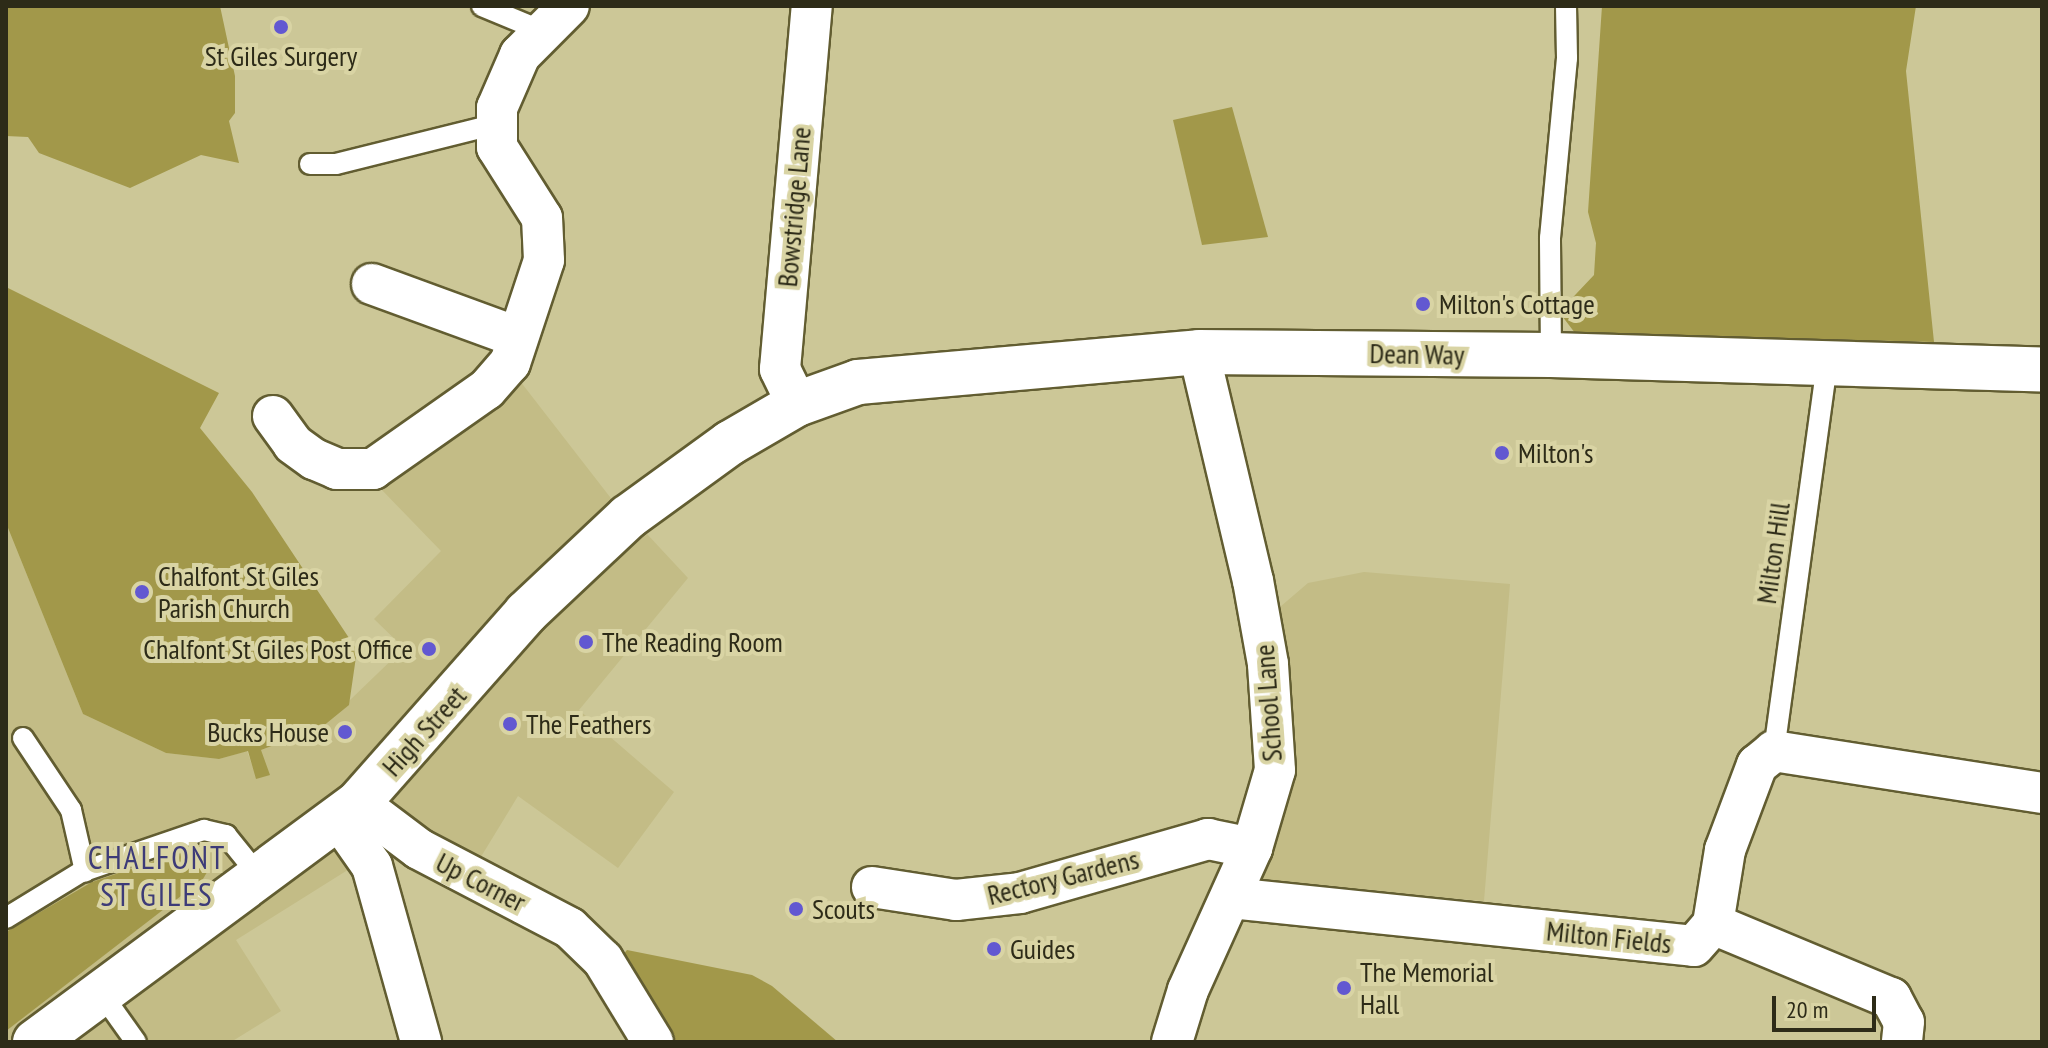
<!DOCTYPE html>
<html>
<head>
<meta charset="utf-8">
<style>
  body { margin:0 }
  #map { position:relative; width:2048px; height:1048px; overflow:hidden; background:#ccc797; font-family:"PT Sans Narrow",sans-serif }
  div>[style] { position:absolute }
  .built>* { inset:0; background:#c3bc86 }
  .green>* { inset:0; background:#a2984a }
  .roads { filter:drop-shadow(2px 0 #625d31) drop-shadow(-2px 0 #625d31) drop-shadow(0 2px #625d31) drop-shadow(0 -2px #625d31) }
  .lane>* { height:20px; margin:-10px; padding:0 10px; transform-origin:10px; border-radius:10px; background:#fff }
  .street>* { height:40px; margin:-20px; padding:0 20px; transform-origin:20px; border-radius:20px; background:#fff }
  .secondary>* { height:44px; margin:-22px; padding:0 22px; transform-origin:22px; border-radius:22px; background:#fff }
  .dots>* { width:22px; height:22px; translate:-50% -50%; box-sizing:border-box; border:4px solid #d9d4a4; border-radius:50% }
  span { translate:-50% -50%; white-space:nowrap; text-align:center; line-height:1.15; -webkit-text-stroke:8px #d9d4a4; paint-order:stroke }
  .poi-label { font-size:28px; color:#2d2b18 }
  .left { translate:0 -50%; text-align:left }
  .right { translate:-100% -50%; text-align:right }
  .street-label { font-size:28px; color:#2d2b18 }
  .quarter-label { font-size:32px; color:#3d3b78; letter-spacing:2px }
  .frame { position:absolute; inset:0; border:8px solid #2d2b18; pointer-events:none }
  .scale { position:absolute; left:1772px; top:996px; width:104px; height:36px; box-sizing:border-box; border:4px solid #2d2b18; border-top:0; padding-left:10px; font-size:24px; line-height:28px; white-space:nowrap; color:#2d2b18; -webkit-text-stroke:6px #d9d4a4; paint-order:stroke }
</style>
</head>
<body>
<div id="map">
  <div class="built">
    <i style="clip-path:polygon(520px 381px,641px 537px,647px 534px,688px 578px,579px 710px,674px 792px,618px 868px,518px 796px,479px 860px,378px 851px,236px 940px,281px 1011px,231px 1042px,6px 1042px,6px 523px,83px 714px,166px 753px,219px 759px,247px 751px,257px 779px,261px 750px,322px 727px,404px 648px,374px 619px,441px 551px,380px 488px)"></i>
    <i style="clip-path:polygon(1364px 572px,1510px 584px,1484px 901px,1257px 882px,1286px 781px,1280px 607px,1308px 583px)"></i>
  </div>
  <div class="green">
    <i style="clip-path:polygon(6px 6px,220px 6px,235px 76px,235px 113px,229px 121px,239px 163px,201px 155px,130px 188px,39px 153px,28px 137px,6px 136px)"></i>
    <i style="clip-path:polygon(1602px 6px,1916px 6px,1906px 71px,1934px 342px,1575px 333px,1559px 312px,1594px 275px,1596px 243px,1588px 212px)"></i>
    <i style="clip-path:polygon(1232px 107px,1268px 237px,1202px 245px,1173px 120px)"></i>
    <i style="clip-path:polygon(6px 287px,219px 393px,200px 428px,252px 492px,357px 650px,349px 705px,322px 727px,261px 750px,270px 775px,256px 779px,248px 751px,219px 759px,166px 753px,83px 714px,6px 523px)"></i>
    <i style="clip-path:polygon(199px 846px,210px 867px,203px 879px,6px 1031px,6px 932px,92px 882px)"></i>
    <i style="clip-path:polygon(627px 950px,752px 975px,772px 986px,838px 1042px,669px 1042px,621px 957px)"></i>
  </div>
  <div class="roads">
    <div class="lane">
      <i style="left:482px;top:6px;width:63px;rotate:22.5deg"></i>
      <i style="left:310px;top:164px;width:26px"></i>
      <i style="left:336px;top:164px;width:165px;rotate:-14deg"></i>
      <i style="left:1551px;top:355px;width:117px;rotate:-90.5deg"></i>
      <i style="left:1550px;top:238px;width:181px;rotate:-84.6deg"></i>
      <i style="left:1567px;top:58px;width:52px;rotate:-91.1deg"></i>
      <i style="left:23px;top:738px;width:87px;rotate:56.3deg"></i>
      <i style="left:71px;top:810px;width:63px;rotate:77.1deg"></i>
      <i style="left:1774px;top:751px;width:393px;rotate:-82.2deg"></i>
      <i style="left:6px;top:918px;width:88px;rotate:-31.5deg"></i>
      <i style="left:81px;top:872px;width:130px;rotate:-18.9deg"></i>
      <i style="left:204px;top:830px;width:23px;rotate:13deg"></i>
      <i style="left:226px;top:835px;width:54px;rotate:51deg"></i>
      <i style="left:101px;top:993px;width:60px;rotate:54.5deg"></i>
    </div>
    <div class="street">
      <i style="left:372px;top:284px;width:154px;rotate:20.1deg"></i>
      <i style="left:797px;top:404px;width:39px;rotate:-116deg"></i>
      <i style="left:780px;top:369px;width:364px;rotate:-85deg"></i>
      <i style="left:273px;top:416px;width:34px;rotate:54deg"></i>
      <i style="left:293px;top:444px;width:26px;rotate:36deg"></i>
      <i style="left:314px;top:459px;width:25px;rotate:23deg"></i>
      <i style="left:337px;top:469px;width:36px"></i>
      <i style="left:373px;top:469px;width:139px;rotate:-35.1deg"></i>
      <i style="left:487px;top:389px;width:35px;rotate:-49deg"></i>
      <i style="left:510px;top:363px;width:108px;rotate:-71.7deg"></i>
      <i style="left:544px;top:260px;width:42px;rotate:-92.7deg"></i>
      <i style="left:542px;top:218px;width:84px;rotate:-122.4deg"></i>
      <i style="left:497px;top:147px;width:39px;rotate:-90deg"></i>
      <i style="left:497px;top:108px;width:58px;rotate:-66.5deg"></i>
      <i style="left:520px;top:55px;width:69px;rotate:-45deg"></i>
      <i style="left:358px;top:803px;width:76px;rotate:37deg"></i>
      <i style="left:419px;top:849px;width:170px;rotate:27.6deg"></i>
      <i style="left:570px;top:928px;width:46px;rotate:44.1deg"></i>
      <i style="left:603px;top:960px;width:96px;rotate:58.6deg"></i>
      <i style="left:339px;top:819px;width:57px;rotate:54.9deg"></i>
      <i style="left:372px;top:866px;width:183px;rotate:74.4deg"></i>
      <i style="left:872px;top:887px;width:85px;rotate:8.8deg"></i>
      <i style="left:956px;top:900px;width:64px;rotate:-6.2deg"></i>
      <i style="left:1020px;top:893px;width:196px;rotate:-16deg"></i>
      <i style="left:1208px;top:839px;width:45px;rotate:11.6deg"></i>
      <i style="left:1231px;top:898px;width:465px;rotate:5.9deg"></i>
      <i style="left:1694px;top:946px;width:29px;rotate:-49deg"></i>
      <i style="left:1713px;top:924px;width:75px;rotate:-80.8deg"></i>
      <i style="left:1725px;top:850px;width:91px;rotate:-69.4deg"></i>
      <i style="left:1757px;top:765px;width:22px;rotate:-39deg"></i>
      <i style="left:1774px;top:751px;width:271px;rotate:8.9deg"></i>
      <i style="left:1713px;top:924px;width:193px;rotate:22.6deg"></i>
      <i style="left:1891px;top:998px;width:27px;rotate:62deg"></i>
      <i style="left:1904px;top:1022px;width:20px;rotate:96deg"></i>
      <i style="left:1172px;top:1042px;width:54px;rotate:-72.9deg"></i>
      <i style="left:1188px;top:990px;width:156px;rotate:-65.7deg"></i>
      <i style="left:1252px;top:848px;width:81px;rotate:-73.6deg"></i>
      <i style="left:1275px;top:770px;width:106px;rotate:-93.8deg"></i>
      <i style="left:1268px;top:664px;width:84px;rotate:-100.2deg"></i>
      <i style="left:1253px;top:581px;width:235px;rotate:-103.3deg"></i>
    </div>
    <div class="secondary">
      <i style="left:35px;top:1042px;width:402px;rotate:-36.5deg"></i>
      <i style="left:358px;top:803px;width:254px;rotate:-48.5deg"></i>
      <i style="left:526px;top:613px;width:140px;rotate:-43.3deg"></i>
      <i style="left:628px;top:517px;width:126px;rotate:-36deg"></i>
      <i style="left:730px;top:443px;width:78px;rotate:-30.2deg"></i>
      <i style="left:797px;top:404px;width:65px;rotate:-19.8deg"></i>
      <i style="left:858px;top:382px;width:342px;rotate:-5deg"></i>
      <i style="left:1199px;top:352px;width:352px;rotate:0.5deg"></i>
      <i style="left:1551px;top:355px;width:491px;rotate:1.7deg"></i>
    </div>
  </div>
  <div class="dots">
    <i style="left:281px;top:27px;background:#6258d1"></i>
    <i style="left:1423px;top:304px;background:#6258d1"></i>
    <i style="left:1502px;top:453px;background:#6258d1"></i>
    <i style="left:142px;top:592px;background:#6258d1"></i>
    <i style="left:586px;top:642px;background:#6258d1"></i>
    <i style="left:429px;top:649px;background:#6258d1"></i>
    <i style="left:510px;top:724px;background:#6258d1"></i>
    <i style="left:345px;top:732px;background:#6258d1"></i>
    <i style="left:796px;top:909px;background:#6258d1"></i>
    <i style="left:994px;top:949px;background:#6258d1"></i>
    <i style="left:1344px;top:988px;background:#6258d1"></i>
  </div>
  <div class="poi-label">
    <span style="left:281px;top:56px">St Giles Surgery</span>
    <span class="left" style="left:1439px;top:304px">Milton's Cottage</span>
    <span class="left" style="left:1518px;top:453px">Milton's</span>
    <span class="left" style="left:158px;top:592px">Chalfont St Giles<br>Parish Church</span>
    <span class="left" style="left:602px;top:642px">The Reading Room</span>
    <span class="right" style="left:413px;top:649px">Chalfont St Giles Post Office</span>
    <span class="left" style="left:526px;top:724px">The Feathers</span>
    <span class="right" style="left:329px;top:732px">Bucks House</span>
    <span class="left" style="left:812px;top:909px">Scouts</span>
    <span class="left" style="left:1010px;top:949px">Guides</span>
    <span class="left" style="left:1360px;top:988px">The Memorial<br>Hall</span>
  </div>
  <div class="street-label">
    <span style="left:794px;top:207px;rotate:-85deg">Bowstridge Lane</span>
    <span style="left:1417px;top:354px;rotate:1deg">Dean Way</span>
    <span style="left:1773px;top:553px;rotate:-82deg">Milton Hill</span>
    <span style="left:1268px;top:703px;rotate:-94deg">School Lane</span>
    <span style="left:424px;top:731px;rotate:-48deg">High Street</span>
    <span style="left:1063px;top:877px;rotate:-14deg">Rectory Gardens</span>
    <span style="left:481px;top:882px;rotate:27deg">Up Corner</span>
    <span style="left:1609px;top:937px;rotate:6deg">Milton Fields</span>
  </div>
  <div class="quarter-label">
    <span style="left:157px;top:876px">CHALFONT<br>ST GILES</span>
  </div>
  <div class="frame"></div>
  <div class="scale">20 m</div>
</div>
</body>
</html>
